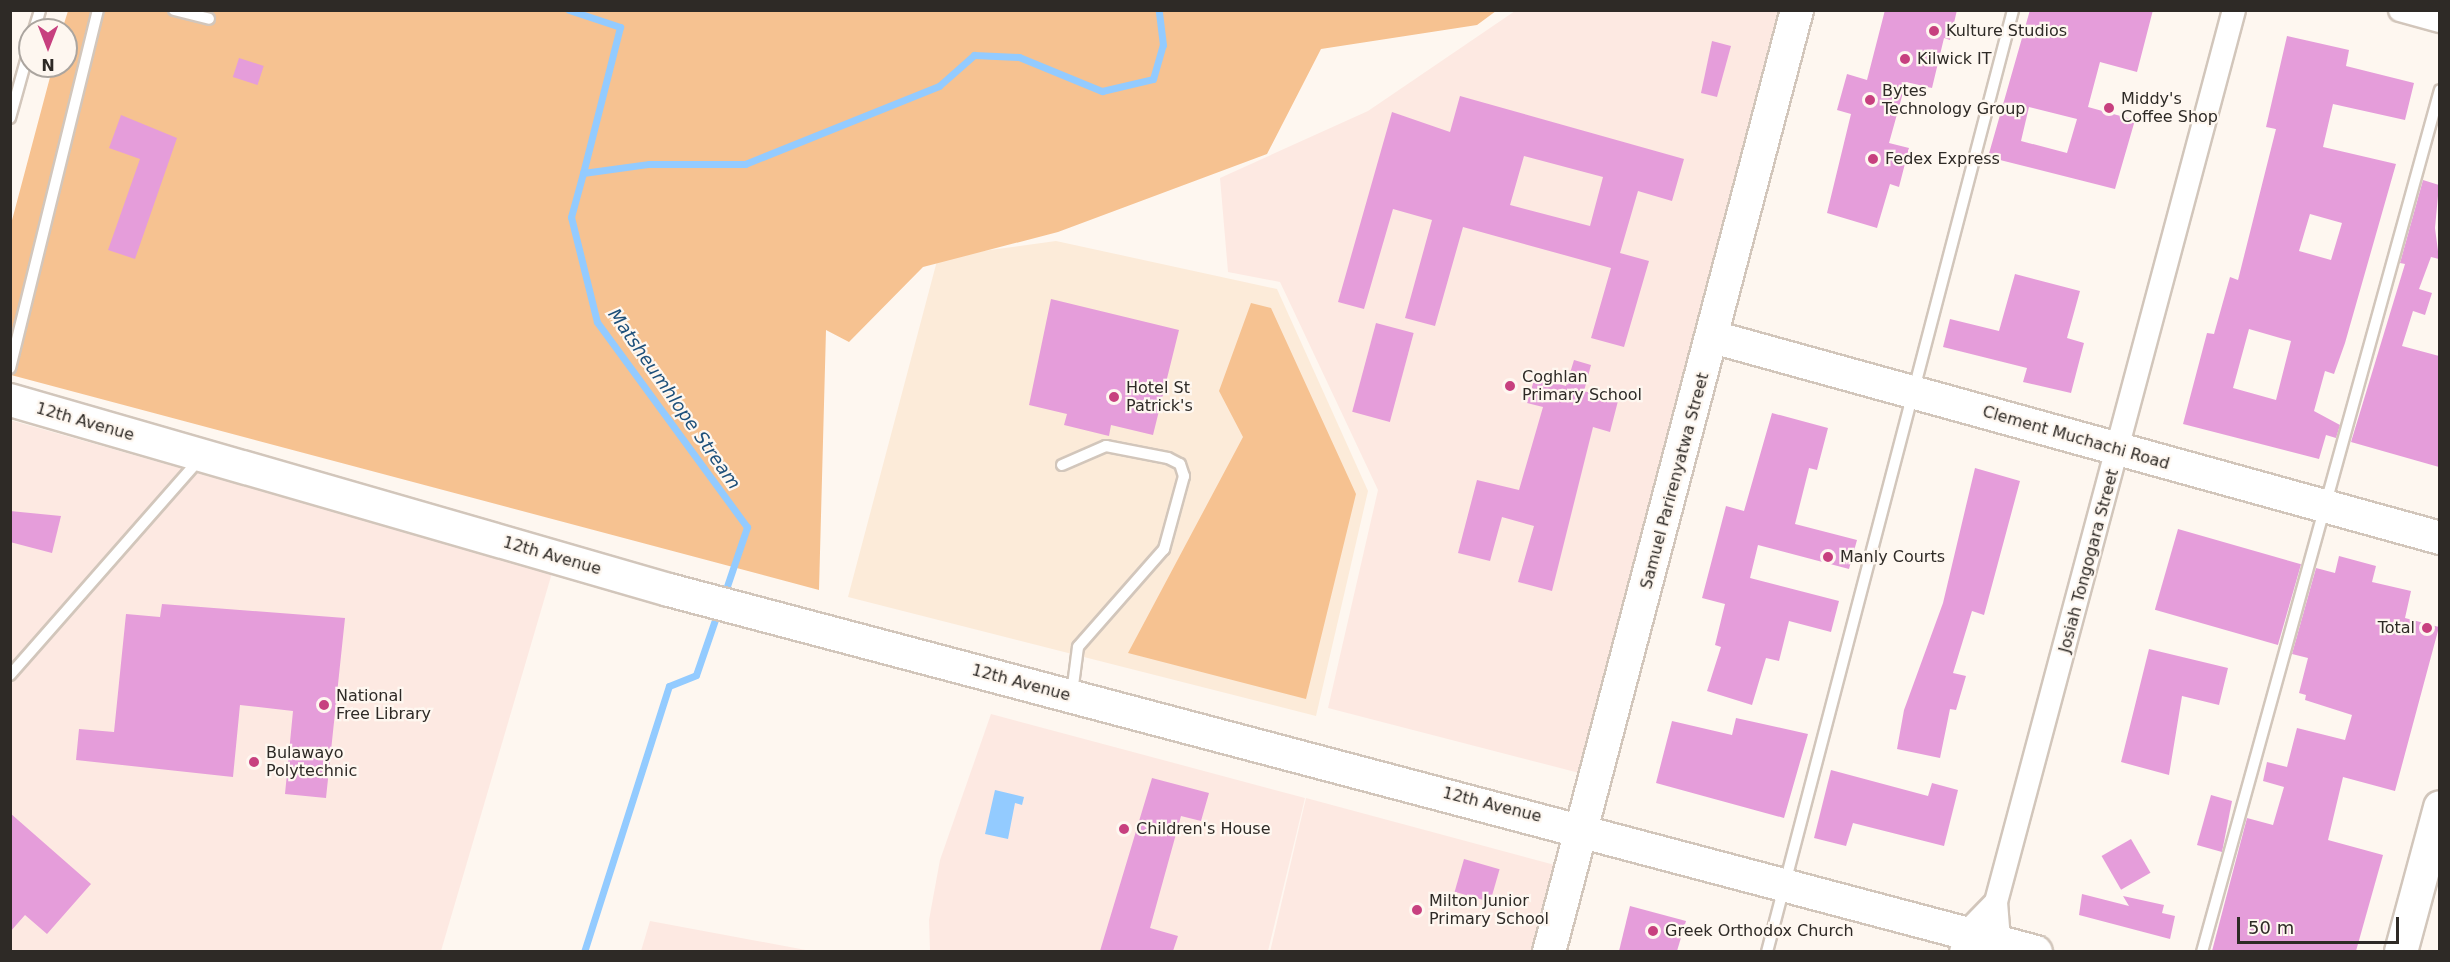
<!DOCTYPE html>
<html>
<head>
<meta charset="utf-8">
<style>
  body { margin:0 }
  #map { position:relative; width:2450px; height:962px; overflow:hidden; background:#fef7f0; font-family:"DejaVu Sans",sans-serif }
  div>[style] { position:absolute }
  .commercial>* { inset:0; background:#fcebd9 }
  .education>* { inset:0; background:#fde9e2 }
  .green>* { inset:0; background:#f6c291 }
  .water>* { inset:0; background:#93cbff }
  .stream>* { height:7px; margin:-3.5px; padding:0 3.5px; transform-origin:3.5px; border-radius:3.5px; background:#93cbff }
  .building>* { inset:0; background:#e59dda; transform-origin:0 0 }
  .roads { filter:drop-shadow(2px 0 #d2c6bb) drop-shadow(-2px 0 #d2c6bb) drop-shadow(0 2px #d2c6bb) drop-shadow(0 -2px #d2c6bb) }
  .lane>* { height:10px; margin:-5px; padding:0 5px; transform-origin:5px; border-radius:5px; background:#fff }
  .street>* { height:22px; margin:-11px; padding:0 11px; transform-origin:11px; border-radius:11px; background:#fff }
  .secondary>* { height:32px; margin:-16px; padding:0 16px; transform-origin:16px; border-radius:16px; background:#fff }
  .dots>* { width:16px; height:16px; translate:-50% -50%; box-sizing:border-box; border:3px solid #fef7f0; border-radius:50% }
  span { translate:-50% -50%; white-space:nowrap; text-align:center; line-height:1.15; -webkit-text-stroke:4.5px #fef7f0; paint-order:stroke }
  .poi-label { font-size:16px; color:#2e2a26 }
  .left { translate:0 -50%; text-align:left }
  .right { translate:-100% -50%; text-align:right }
  .street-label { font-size:16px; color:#2e2a26 }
  .water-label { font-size:18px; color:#1e507a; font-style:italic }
  .frame { position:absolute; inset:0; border:12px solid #2e2a26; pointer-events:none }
  .north { position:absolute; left:18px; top:18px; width:60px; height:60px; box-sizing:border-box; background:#fef7f0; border:2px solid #aba59f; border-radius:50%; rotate:180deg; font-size:16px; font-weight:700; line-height:24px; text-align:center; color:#2e2a26 }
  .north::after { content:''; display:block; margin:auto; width:21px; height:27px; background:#c7407f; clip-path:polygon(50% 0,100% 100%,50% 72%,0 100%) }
  .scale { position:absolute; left:2237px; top:917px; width:162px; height:27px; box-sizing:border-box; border:3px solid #2e2a26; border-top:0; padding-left:8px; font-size:18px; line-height:21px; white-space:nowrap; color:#2e2a26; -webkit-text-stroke:4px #fef7f0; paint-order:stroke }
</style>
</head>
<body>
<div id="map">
  <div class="commercial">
    <i style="clip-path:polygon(1056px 241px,1277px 289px,1368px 491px,1316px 716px,848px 597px,938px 257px)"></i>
  </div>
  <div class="education">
    <i style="clip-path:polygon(1515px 11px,1788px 11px,1591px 776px,1328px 708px,1378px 490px,1280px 282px,1228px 272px,1220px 178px,1368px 111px)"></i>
    <i style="clip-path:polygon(10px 420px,552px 573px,441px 951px,11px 951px)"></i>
    <i style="clip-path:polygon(991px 714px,1305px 798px,1268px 951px,930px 952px,929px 920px,940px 860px)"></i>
    <i style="clip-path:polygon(1306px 798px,1566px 868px,1542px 951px,1270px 952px)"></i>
    <i style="clip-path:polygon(650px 921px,811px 951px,641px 951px)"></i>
  </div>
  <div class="green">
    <i style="clip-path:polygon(68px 11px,1496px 11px,1477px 25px,1321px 49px,1267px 154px,1058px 232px,923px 267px,849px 342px,826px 330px,819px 590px,11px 375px,11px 224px,53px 66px,66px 66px,62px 30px)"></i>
    <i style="clip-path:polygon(1251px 303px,1271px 308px,1356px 494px,1306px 699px,1128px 653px,1243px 437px,1219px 391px)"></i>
  </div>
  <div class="water">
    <i style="clip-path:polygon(995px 790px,1024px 797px,1022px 805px,1015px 803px,1008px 839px,985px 834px)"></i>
  </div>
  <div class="stream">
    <i style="left:569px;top:10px;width:54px;rotate:18.4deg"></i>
    <i style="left:620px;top:27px;width:151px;rotate:104.2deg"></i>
    <i style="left:724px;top:595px;width:72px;rotate:-71.3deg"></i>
    <i style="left:747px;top:527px;width:254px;rotate:-126.2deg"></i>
    <i style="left:597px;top:322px;width:108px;rotate:-103.9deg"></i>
    <i style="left:571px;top:217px;width:46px;rotate:-74.7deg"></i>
    <i style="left:583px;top:173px;width:67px;rotate:-7.8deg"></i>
    <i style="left:649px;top:164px;width:96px"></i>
    <i style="left:745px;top:164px;width:209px;rotate:-21.9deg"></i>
    <i style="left:939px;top:86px;width:47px;rotate:-41.5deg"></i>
    <i style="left:974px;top:55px;width:45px;rotate:2.5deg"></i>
    <i style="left:1019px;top:57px;width:90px;rotate:22.3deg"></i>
    <i style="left:1102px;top:91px;width:52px;rotate:-13.2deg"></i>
    <i style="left:1153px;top:79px;width:35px;rotate:-74deg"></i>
    <i style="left:1163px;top:45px;width:35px;rotate:-97deg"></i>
    <i style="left:584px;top:952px;width:279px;rotate:-72.3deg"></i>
    <i style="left:669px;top:686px;width:29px;rotate:-22deg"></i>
    <i style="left:696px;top:675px;width:68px;rotate:-71deg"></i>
  </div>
  <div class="building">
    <i style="clip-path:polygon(1885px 10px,1957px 10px,1950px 40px,1944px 38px,1932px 88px,1906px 82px,1889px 143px,1909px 148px,1899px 187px,1890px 184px,1877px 228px,1827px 213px,1851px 114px,1837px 110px,1847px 74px,1867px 80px)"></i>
    <i style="clip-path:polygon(evenodd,2030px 10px,2153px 10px,2137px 72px,2100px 62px,2088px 107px,2135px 120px,2115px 189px,1988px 157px,2030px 10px,2029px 107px,2077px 119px,2067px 153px,2021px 141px,2029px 107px)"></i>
    <i style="clip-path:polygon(evenodd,2287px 36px,2349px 50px,2346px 66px,2414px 83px,2405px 120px,2333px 104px,2323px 147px,2396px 164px,2345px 343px,2334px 374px,2325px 371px,2314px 411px,2340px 425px,2336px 438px,2326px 435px,2319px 459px,2183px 424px,2207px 333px,2214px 334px,2230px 277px,2238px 280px,2276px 129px,2266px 127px,2287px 36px,2310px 214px,2342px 223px,2331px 260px,2299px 251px,2310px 214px,2287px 36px,2249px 329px,2291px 341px,2276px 400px,2233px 388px,2249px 329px)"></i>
    <i style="clip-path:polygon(1712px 41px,1731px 46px,1717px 97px,1701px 93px)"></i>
    <i style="left:239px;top:58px;width:26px;height:20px;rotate:18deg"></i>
    <i style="clip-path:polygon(evenodd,1460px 96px,1684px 159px,1672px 201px,1638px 191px,1620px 253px,1649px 261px,1624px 347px,1591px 338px,1611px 268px,1463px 227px,1435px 326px,1405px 318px,1432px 220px,1393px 209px,1364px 309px,1338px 302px,1392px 112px,1450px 132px,1460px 96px,1524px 156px,1603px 177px,1590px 226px,1510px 205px,1524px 156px)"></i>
    <i style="clip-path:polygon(121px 115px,177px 138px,135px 259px,108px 250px,140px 159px,109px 148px)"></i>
    <i style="clip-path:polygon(2423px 180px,2439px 185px,2435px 228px,2439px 259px,2431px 257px,2419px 289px,2432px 293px,2425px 315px,2413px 311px,2402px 346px,2439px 356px,2439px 467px,2351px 442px,2405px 264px,2400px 263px)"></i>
    <i style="clip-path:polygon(2015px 274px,2080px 291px,2067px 338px,2084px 343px,2071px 393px,2023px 382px,2027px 368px,1943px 347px,1950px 319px,1999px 331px)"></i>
    <i style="clip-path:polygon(1051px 299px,1179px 330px,1153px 435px,1111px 425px,1109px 436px,1064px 425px,1067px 414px,1029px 405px)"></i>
    <i style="left:1376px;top:323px;width:39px;height:92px;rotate:15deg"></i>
    <i style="clip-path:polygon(1574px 360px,1591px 365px,1584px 391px,1618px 401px,1610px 432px,1593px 427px,1552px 591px,1518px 582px,1534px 526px,1502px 517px,1490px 561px,1458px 553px,1477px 480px,1519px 490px,1543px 407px,1527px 403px,1535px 377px,1566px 386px)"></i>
    <i style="clip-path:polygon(1772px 413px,1828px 428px,1817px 470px,1809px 468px,1795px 524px,1857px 540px,1849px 569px,1758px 545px,1750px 578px,1839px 601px,1831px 632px,1789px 621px,1779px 661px,1766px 658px,1752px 705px,1707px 691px,1721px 647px,1715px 645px,1725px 604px,1702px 598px,1726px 506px,1744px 511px)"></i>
    <i style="clip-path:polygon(1975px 468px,2020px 481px,1984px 615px,1972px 611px,1953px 673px,1966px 676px,1956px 710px,1950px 709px,1940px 758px,1897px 749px,1904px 710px,1943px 603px)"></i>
    <i style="clip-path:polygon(10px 511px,61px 516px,52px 553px,10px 542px)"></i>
    <i style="left:2178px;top:529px;width:128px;height:84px;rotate:16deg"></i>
    <i style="clip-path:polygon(2339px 556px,2376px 566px,2372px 582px,2411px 591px,2405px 618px,2439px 627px,2395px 791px,2343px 777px,2328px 840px,2383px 855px,2356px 951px,2212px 951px,2247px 818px,2273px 825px,2284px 787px,2263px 781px,2267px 762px,2287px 767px,2297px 728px,2345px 740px,2352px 715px,2305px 700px,2306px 695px,2299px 693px,2308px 658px,2292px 654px,2316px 568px,2335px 573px)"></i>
    <i style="clip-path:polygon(162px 604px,345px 618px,326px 798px,285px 794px,293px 711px,240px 705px,233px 777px,76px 760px,79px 729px,114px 732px,126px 614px,160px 617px)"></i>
    <i style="clip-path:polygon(2149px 649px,2228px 668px,2219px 705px,2182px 696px,2169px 775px,2121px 762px)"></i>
    <i style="clip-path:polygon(1736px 718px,1808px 734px,1784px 818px,1656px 783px,1672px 721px,1732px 735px)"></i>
    <i style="clip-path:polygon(1831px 770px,1928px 796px,1932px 783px,1958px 790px,1944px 846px,1853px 823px,1846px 846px,1814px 838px)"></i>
    <i style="clip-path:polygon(1152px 778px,1209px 793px,1201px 821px,1181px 816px,1150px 928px,1178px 936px,1173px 951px,1100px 951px)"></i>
    <i style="clip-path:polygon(2211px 795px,2232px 801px,2222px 852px,2197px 845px)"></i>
    <i style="clip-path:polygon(10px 813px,91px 884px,47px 934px,25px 915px,10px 932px)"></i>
    <i style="left:2131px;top:839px;width:39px;height:34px;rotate:60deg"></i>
    <i style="left:1464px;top:859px;width:37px;height:34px;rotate:16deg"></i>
    <i style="clip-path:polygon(2082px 894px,2129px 906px,2123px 896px,2164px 905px,2162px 913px,2175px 916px,2170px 939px,2079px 915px)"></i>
    <i style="clip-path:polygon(1630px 906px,1686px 921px,1677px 951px,1619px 951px)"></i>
  </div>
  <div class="roads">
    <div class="lane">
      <i style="left:174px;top:10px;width:36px;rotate:14deg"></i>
      <i style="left:34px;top:30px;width:21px;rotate:-73deg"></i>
      <i style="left:10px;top:118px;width:75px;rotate:-74.5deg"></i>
      <i style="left:10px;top:368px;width:369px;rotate:-76.2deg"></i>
      <i style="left:1062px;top:465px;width:48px;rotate:-23.4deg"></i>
      <i style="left:1106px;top:446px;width:63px;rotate:11deg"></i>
      <i style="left:1168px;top:458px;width:13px;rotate:27deg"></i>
      <i style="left:1180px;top:464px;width:13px;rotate:72deg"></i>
      <i style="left:1184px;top:476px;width:76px;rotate:105.3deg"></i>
      <i style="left:1164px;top:549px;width:130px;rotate:131.3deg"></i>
      <i style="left:1078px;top:647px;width:46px;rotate:97.4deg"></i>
      <i style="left:10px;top:675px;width:288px;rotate:-48.7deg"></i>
      <i style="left:1767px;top:952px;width:974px;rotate:-75.36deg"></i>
      <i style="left:2202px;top:952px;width:894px;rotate:-74.57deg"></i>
    </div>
    <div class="street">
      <i style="left:2400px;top:10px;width:41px;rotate:15.4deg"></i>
      <i style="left:1961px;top:952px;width:20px;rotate:-75deg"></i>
      <i style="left:1966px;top:933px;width:43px;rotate:-45.9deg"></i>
      <i style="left:2000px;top:952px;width:50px;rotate:-94.6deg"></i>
      <i style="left:1996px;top:902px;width:923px;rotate:-75.06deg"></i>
    </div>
    <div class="secondary">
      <i style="left:1713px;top:337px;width:754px;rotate:15.45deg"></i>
      <i style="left:10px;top:400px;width:686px;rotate:16.08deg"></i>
      <i style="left:669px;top:590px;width:1414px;rotate:14.83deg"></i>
      <i style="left:1549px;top:952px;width:974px;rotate:-75.25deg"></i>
      <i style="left:2401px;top:952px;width:150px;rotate:-74.9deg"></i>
    </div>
  </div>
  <div class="dots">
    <i style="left:1934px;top:31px;background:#c7407f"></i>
    <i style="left:1905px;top:59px;background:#c7407f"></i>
    <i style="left:1870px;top:100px;background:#c7407f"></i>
    <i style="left:2109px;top:108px;background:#c7407f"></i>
    <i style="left:1873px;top:159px;background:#c7407f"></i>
    <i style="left:1510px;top:386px;background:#c7407f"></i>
    <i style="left:1114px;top:397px;background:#c7407f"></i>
    <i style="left:1828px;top:557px;background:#c7407f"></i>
    <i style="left:2427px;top:628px;background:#c7407f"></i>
    <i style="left:324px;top:705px;background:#c7407f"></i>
    <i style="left:254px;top:762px;background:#c7407f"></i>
    <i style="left:1124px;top:829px;background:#c7407f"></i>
    <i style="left:1417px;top:910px;background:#c7407f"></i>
    <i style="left:1653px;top:931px;background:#c7407f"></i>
  </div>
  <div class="poi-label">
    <span class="left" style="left:1946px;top:31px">Kulture Studios</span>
    <span class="left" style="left:1917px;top:59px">Kilwick IT</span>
    <span class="left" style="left:1882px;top:100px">Bytes<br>Technology Group</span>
    <span class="left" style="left:2121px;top:108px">Middy's<br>Coffee Shop</span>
    <span class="left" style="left:1885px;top:159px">Fedex Express</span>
    <span class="left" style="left:1522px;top:386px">Coghlan<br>Primary School</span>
    <span class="left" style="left:1126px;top:397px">Hotel St<br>Patrick's</span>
    <span class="left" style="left:1840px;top:557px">Manly Courts</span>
    <span class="right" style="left:2415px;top:628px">Total</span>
    <span class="left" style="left:336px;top:705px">National<br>Free Library</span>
    <span class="left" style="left:266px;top:762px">Bulawayo<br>Polytechnic</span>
    <span class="left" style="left:1136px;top:829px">Children's House</span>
    <span class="left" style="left:1429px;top:910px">Milton Junior<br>Primary School</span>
    <span class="left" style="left:1665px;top:931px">Greek Orthodox Church</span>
  </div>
  <div class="street-label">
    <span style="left:85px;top:422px;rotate:16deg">12th Avenue</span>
    <span style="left:2076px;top:438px;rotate:16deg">Clement Muchachi Road</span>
    <span style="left:1675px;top:481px;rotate:-75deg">Samuel Parirenyatwa Street</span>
    <span style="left:552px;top:556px;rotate:16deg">12th Avenue</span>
    <span style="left:2089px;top:561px;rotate:-75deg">Josiah Tongogara Street</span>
    <span style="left:1021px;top:683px;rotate:15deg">12th Avenue</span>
    <span style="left:1492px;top:805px;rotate:14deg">12th Avenue</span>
  </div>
  <div class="water-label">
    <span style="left:674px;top:399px;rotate:55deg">Matsheumhlope Stream</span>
  </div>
  <div class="frame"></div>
  <div class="north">N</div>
  <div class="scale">50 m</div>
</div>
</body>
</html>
